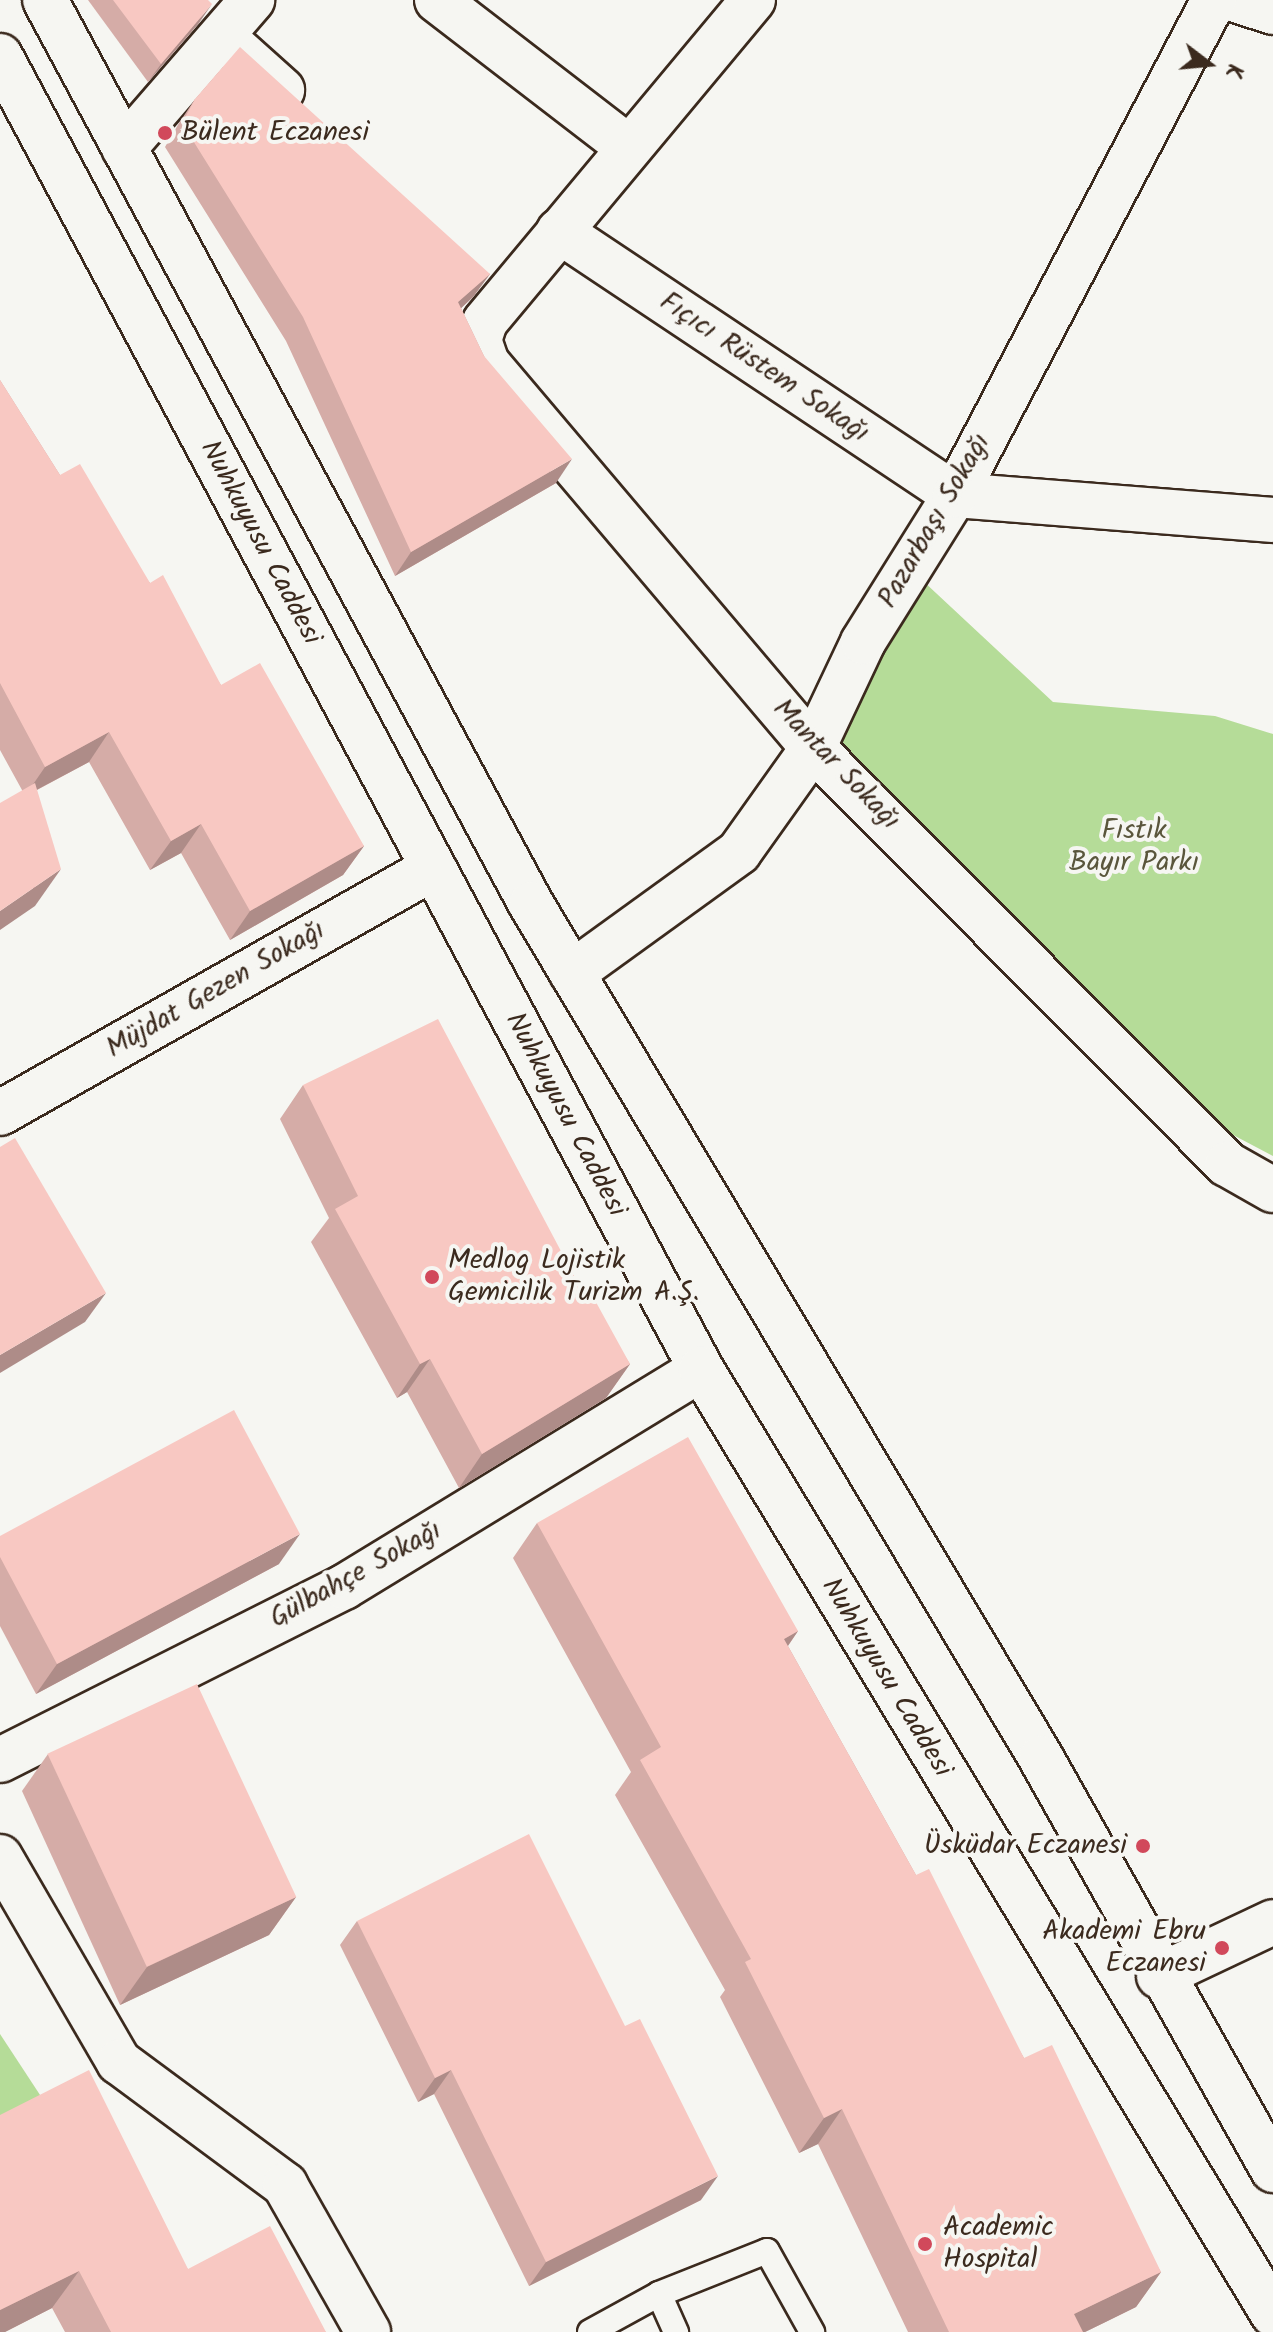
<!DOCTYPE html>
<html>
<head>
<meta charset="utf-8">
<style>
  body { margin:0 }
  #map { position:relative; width:1273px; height:2332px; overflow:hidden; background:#f6f6f2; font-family:Kalam,sans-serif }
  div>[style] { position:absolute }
  .green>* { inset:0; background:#b5dc98 }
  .roads { filter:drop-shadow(2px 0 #3b2a1e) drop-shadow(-2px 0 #3b2a1e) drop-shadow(0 2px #3b2a1e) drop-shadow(0 -2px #3b2a1e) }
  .service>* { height:24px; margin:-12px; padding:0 12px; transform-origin:12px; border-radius:12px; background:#f6f6f2 }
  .minor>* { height:44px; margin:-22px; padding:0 22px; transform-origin:22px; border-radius:22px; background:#f6f6f2 }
  .primary>* { height:44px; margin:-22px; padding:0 22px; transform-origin:22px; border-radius:22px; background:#f6f6f2 }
  .wall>* { inset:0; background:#d5aca7 }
  .shaded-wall>* { inset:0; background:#ae8c88 }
  .building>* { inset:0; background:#f8c8c2; transform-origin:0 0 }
  .dots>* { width:22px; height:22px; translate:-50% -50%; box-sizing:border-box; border:4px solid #f6f6f2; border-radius:50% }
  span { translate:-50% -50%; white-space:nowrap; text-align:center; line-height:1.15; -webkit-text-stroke:8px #f6f6f2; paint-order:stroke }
  .poi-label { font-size:28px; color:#3b2a1e }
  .left { translate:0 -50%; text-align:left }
  .right { translate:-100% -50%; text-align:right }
  .street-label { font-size:28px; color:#3b2a1e }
  .park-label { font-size:28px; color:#5a563c }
  .north { position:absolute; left:1169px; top:24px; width:80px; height:80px; -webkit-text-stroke:6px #f6f6f2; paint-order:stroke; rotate:106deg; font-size:22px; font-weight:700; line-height:32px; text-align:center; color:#3b2a1e }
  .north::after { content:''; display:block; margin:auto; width:28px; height:36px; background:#3b2a1e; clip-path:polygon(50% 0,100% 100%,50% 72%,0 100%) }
</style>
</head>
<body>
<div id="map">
  <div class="green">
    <i style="clip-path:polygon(922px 580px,1053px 702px,1215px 716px,1273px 734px,1273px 1156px,1218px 1127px,820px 757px)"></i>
    <i style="clip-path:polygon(0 2034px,44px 2101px,0 2124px)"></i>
  </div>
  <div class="roads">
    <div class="service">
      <i style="left:659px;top:2294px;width:42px;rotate:65.9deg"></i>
      <i style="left:590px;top:2332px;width:79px;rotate:-28.8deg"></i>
      <i style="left:659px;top:2294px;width:116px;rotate:-21.7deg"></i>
      <i style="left:767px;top:2251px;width:93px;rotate:60.9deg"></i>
    </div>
    <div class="minor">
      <i style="left:437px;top:0;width:242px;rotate:37.6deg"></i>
      <i style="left:753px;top:0;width:419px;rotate:129.8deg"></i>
      <i style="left:485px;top:322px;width:19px;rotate:108deg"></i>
      <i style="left:479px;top:340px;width:24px;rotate:71deg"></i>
      <i style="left:487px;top:363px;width:504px;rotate:49.74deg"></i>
      <i style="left:813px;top:748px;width:587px;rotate:45.14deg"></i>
      <i style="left:1227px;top:1164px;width:53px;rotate:29.5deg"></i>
      <i style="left:1236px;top:0;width:39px;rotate:18deg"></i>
      <i style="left:222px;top:36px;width:81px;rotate:42deg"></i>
      <i style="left:124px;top:148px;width:196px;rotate:-49.1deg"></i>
      <i style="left:559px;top:231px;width:476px;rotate:33.7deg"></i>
      <i style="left:955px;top:495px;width:319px;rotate:4.5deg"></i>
      <i style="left:572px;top:973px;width:206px;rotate:-35.9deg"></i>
      <i style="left:739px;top:852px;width:128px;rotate:-54.6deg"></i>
      <i style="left:813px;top:748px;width:117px;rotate:-64.7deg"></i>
      <i style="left:863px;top:642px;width:173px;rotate:-58deg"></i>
      <i style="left:955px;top:495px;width:559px;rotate:-62.38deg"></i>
      <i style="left:0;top:1113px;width:498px;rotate:-29.5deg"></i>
      <i style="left:0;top:1760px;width:385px;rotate:-26.7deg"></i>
      <i style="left:344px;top:1587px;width:418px;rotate:-31.4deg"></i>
      <i style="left:0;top:1857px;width:237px;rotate:59.9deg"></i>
      <i style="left:119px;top:2062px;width:207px;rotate:36.5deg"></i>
      <i style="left:285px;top:2185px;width:169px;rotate:60.5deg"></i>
      <i style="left:1159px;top:1976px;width:126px;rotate:-25.3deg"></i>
    </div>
    <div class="primary">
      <i style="left:45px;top:0;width:1026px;rotate:61.74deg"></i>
      <i style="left:531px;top:904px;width:995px;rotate:59.15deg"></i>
      <i style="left:1041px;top:1758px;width:473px;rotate:60.6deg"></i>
      <i style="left:0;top:56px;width:1488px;rotate:61.9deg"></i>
      <i style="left:701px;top:1369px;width:1105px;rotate:58.81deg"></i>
    </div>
  </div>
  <div class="wall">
    <i style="clip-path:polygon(88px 0,208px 0,199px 23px,148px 82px)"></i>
    <i style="clip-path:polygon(195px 99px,490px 274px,473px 297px,461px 308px,484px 356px,556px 483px,395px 576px,286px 341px,165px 147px,179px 123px)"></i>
    <i style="clip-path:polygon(0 380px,60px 475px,150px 583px,221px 685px,364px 846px,343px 875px,230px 940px,181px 853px,150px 870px,89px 762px,37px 790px,35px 906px,22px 790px,0 750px)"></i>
    <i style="clip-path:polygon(303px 1085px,580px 1287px,630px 1364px,606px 1398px,459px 1488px,407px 1392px,397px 1398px,311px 1242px,329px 1218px,280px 1119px)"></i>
    <i style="clip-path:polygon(537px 1523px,798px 1631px,788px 1646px,916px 1875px,1024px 2058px,1161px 2272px,1136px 2307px,1085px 2332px,908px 2332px,818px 2144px,799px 2153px,720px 1997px,725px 1990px,615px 1795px,631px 1772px,513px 1558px)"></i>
    <i style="clip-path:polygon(0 1536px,279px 1564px,36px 1694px,0 1626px)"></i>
    <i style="clip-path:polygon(48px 1754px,296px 1897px,269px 1935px,120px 2005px,22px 1791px)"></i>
    <i style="clip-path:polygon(357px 1921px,701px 2200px,529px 2286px,434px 2094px,418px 2102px,340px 1945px)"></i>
    <i style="clip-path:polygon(0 2115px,188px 2269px,326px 2332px,65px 2332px,52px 2308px,5px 2332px,0 2332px)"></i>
  </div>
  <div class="shaded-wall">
    <i style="clip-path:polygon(212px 4px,199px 23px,148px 82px,161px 64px)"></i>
    <i style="clip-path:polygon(490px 274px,473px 297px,442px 326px,458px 302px)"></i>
    <i style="clip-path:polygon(572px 459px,556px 483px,395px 576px,411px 552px)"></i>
    <i style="clip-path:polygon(109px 732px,89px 762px,25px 796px,45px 767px)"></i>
    <i style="clip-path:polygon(201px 824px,181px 853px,150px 870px,171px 841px)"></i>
    <i style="clip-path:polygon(364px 846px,343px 875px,230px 940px,250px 911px)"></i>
    <i style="clip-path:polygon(61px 869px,35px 906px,0 930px,0 911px)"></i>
    <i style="clip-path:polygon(106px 1293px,85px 1322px,0 1373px,0 1355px)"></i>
    <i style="clip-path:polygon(430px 1359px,407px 1392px,397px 1398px,420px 1364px)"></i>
    <i style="clip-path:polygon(630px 1364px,606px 1398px,459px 1488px,482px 1454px)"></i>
    <i style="clip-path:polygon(300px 1534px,279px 1564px,36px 1694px,57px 1664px)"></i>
    <i style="clip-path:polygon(798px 1631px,774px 1666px,784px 1639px)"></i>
    <i style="clip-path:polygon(296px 1897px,269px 1935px,120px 2005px,147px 1967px)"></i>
    <i style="clip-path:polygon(451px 2070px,434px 2094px,418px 2102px,435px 2078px)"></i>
    <i style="clip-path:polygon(842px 2109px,818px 2144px,799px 2153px,824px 2118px)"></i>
    <i style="clip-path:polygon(718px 2176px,701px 2200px,529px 2286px,546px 2262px)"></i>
    <i style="clip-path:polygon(79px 2271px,52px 2308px,5px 2332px,0 2332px,0 2310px)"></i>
    <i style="clip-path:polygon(1161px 2272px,1136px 2307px,1085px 2332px,1062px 2332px,1074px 2314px)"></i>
  </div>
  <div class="building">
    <i style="clip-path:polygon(113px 0,208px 0,212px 4px,161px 64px)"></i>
    <i style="clip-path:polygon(240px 47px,490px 274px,458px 302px,484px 356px,572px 459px,411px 552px,303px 317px,182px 123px,195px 99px)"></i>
    <i style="clip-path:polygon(0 380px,60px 475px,80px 464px,150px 583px,163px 575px,221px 685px,260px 663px,364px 846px,250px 911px,201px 824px,171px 841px,109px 732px,45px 767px,0 683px)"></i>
    <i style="clip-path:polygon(35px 783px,61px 869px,0 911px,0 803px)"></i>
    <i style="clip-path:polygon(438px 1019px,580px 1287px,586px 1284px,630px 1364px,482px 1454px,430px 1359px,420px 1364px,335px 1209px,358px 1196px,303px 1085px)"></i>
    <i style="clip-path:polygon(15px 1138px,106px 1293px,0 1355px,0 1147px)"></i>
    <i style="clip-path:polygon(234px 1410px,300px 1534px,57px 1664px,0 1557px,0 1536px)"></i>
    <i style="clip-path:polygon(688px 1437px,798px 1631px,784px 1639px,916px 1875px,929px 1869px,1024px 2058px,1052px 2045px,1161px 2272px,1074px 2314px,1083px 2332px,949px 2332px,842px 2109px,824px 2118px,745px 1962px,751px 1959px,640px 1760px,661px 1747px,537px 1523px)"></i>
    <i style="left:197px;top:1684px;width:235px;height:165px;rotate:65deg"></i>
    <i style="clip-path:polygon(529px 1834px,625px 2026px,640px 2019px,718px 2176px,546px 2262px,451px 2070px,435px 2078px,357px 1921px)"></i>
    <i style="clip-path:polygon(89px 2070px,188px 2269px,270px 2226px,326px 2332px,111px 2332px,79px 2271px,0 2310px,0 2115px)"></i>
  </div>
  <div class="dots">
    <i style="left:165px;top:133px;background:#d1495b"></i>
    <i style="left:432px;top:1277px;background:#d1495b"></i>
    <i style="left:1143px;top:1846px;background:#d1495b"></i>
    <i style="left:1222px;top:1948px;background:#d1495b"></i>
    <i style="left:925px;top:2244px;background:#d1495b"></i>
  </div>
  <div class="poi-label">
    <span class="left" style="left:181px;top:133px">Bülent Eczanesi</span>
    <span class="left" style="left:448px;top:1277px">Medlog Lojistik<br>Gemicilik Turizm A.Ş.</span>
    <span class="right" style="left:1127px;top:1846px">Üsküdar Eczanesi</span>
    <span class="right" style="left:1206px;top:1948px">Akademi Ebru<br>Eczanesi</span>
    <span class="left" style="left:943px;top:2244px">Academic<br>Hospital</span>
  </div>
  <div class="street-label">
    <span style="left:764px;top:368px;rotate:34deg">Fıçıcı Rüstem Sokağı</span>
    <span style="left:935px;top:521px;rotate:-60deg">Pazarbaşı Sokağı</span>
    <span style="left:260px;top:543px;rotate:62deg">Nuhkuyusu Caddesi</span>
    <span style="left:836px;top:765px;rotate:46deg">Mantar Sokağı</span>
    <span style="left:216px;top:990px;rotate:-30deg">Müjdat Gezen Sokağı</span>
    <span style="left:565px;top:1115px;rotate:62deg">Nuhkuyusu Caddesi</span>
    <span style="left:356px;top:1575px;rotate:-29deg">Gülbahçe Sokağı</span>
    <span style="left:886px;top:1678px;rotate:59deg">Nuhkuyusu Caddesi</span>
  </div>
  <div class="park-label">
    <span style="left:1134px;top:847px">Fıstık<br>Bayır Parkı</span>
  </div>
  <div class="north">K</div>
</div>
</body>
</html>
